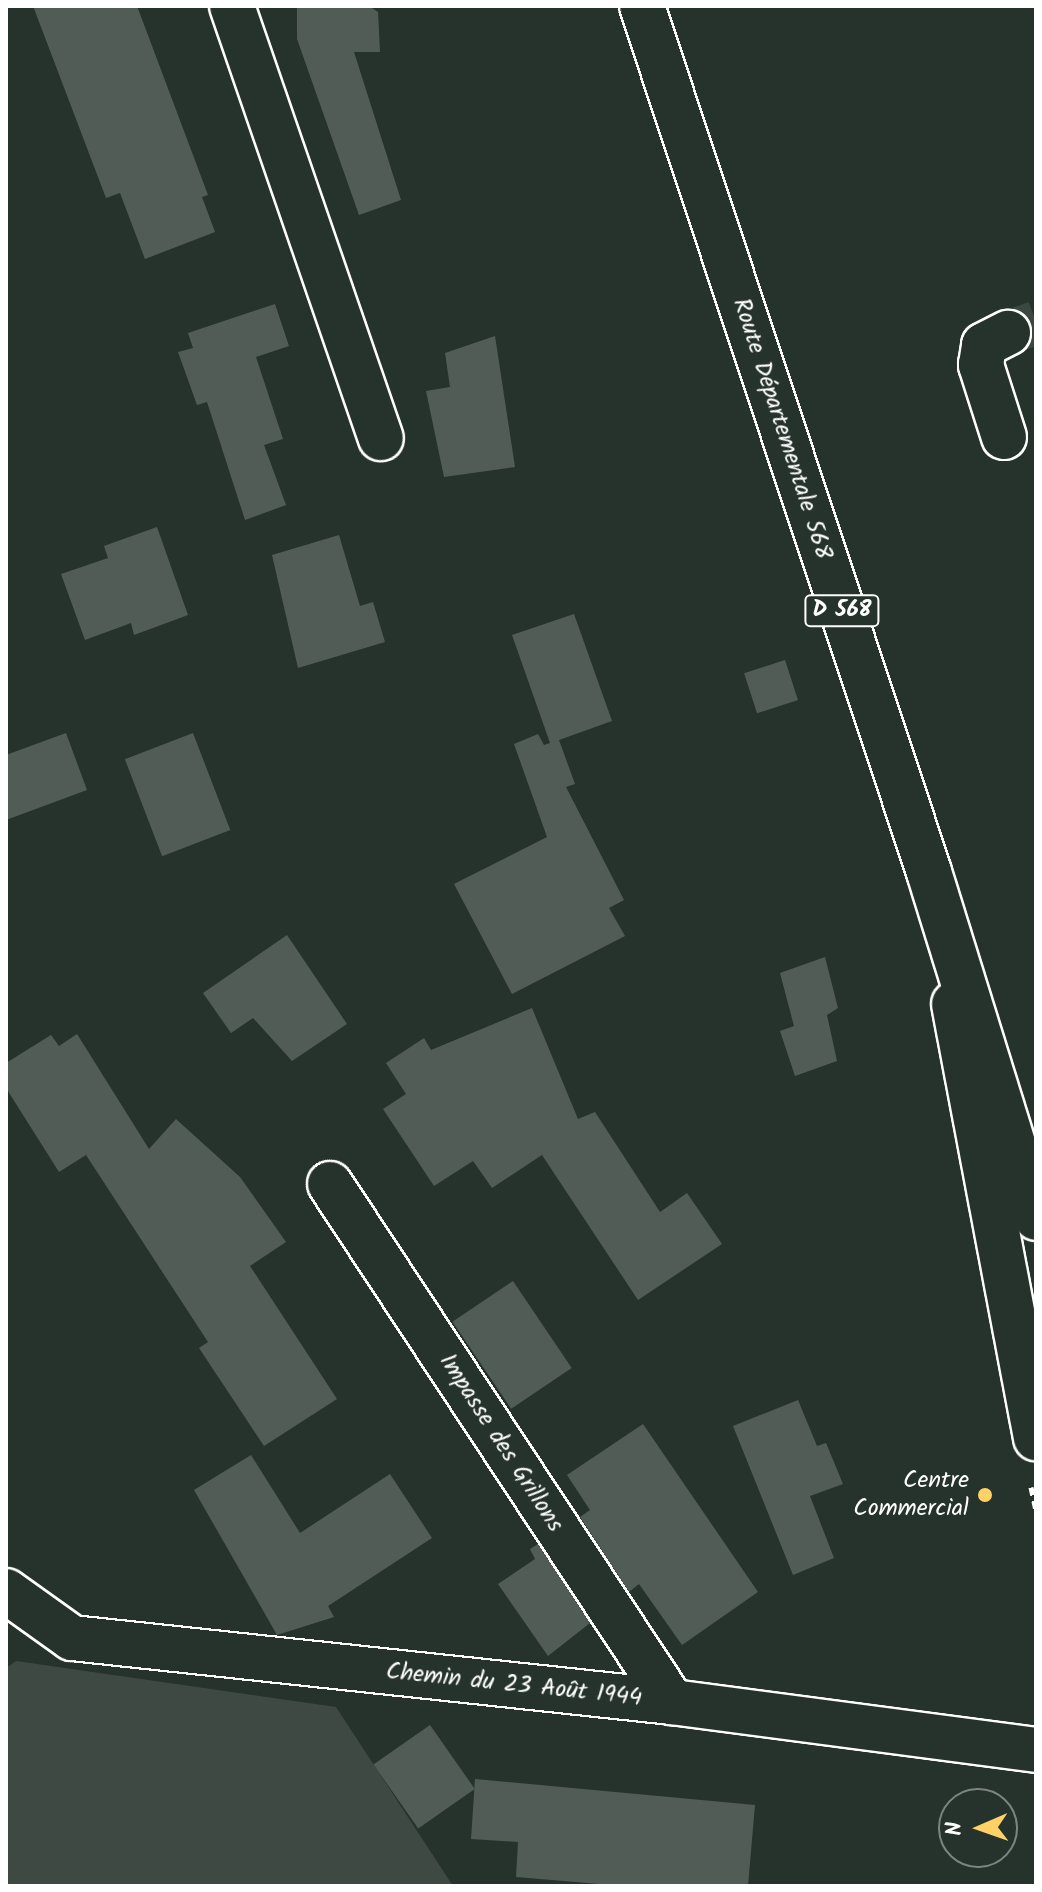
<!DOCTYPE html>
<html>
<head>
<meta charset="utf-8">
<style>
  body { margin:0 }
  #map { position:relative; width:1042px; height:1892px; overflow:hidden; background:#26332d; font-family:Kalam,sans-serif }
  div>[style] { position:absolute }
  .green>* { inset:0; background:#3e4944 }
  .building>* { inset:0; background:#515c57; transform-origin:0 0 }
  .minor-tunnel>* { height:44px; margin-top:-22px; transform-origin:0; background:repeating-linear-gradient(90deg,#3c4742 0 44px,transparent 0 66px) }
  .path>* { height:5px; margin-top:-2.5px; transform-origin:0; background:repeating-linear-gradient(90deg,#fff 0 8px,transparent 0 14px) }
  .roads { filter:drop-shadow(2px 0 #fff) drop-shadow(-2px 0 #fff) drop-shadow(0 2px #fff) drop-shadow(0 -2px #fff) }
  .minor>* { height:44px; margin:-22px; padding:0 22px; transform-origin:22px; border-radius:22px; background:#26332d }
  .major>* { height:44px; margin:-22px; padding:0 22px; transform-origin:22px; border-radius:22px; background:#26332d }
  .dots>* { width:22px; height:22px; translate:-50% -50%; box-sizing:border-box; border:4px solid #26332d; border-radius:50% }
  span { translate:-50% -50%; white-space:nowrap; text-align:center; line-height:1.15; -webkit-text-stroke:6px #26332d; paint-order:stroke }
  .shield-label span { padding:2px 6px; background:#26332d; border:2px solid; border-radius:6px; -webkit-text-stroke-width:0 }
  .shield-label { font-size:22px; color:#fff; font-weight:700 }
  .street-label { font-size:24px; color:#fff }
  .poi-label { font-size:24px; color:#fff }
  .right { translate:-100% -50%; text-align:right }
  .frame { position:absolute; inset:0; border:8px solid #fff; pointer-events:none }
  .north { position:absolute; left:938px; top:1788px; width:80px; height:80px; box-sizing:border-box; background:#26332d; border:2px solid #7d8581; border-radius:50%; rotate:268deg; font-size:22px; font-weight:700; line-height:32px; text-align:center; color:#fff }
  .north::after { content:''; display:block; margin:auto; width:28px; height:36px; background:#ffd166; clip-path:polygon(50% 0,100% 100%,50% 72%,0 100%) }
</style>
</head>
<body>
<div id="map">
  <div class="green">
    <i style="clip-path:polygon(16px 1661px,336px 1707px,453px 1886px,6px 1886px,6px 1668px)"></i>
  </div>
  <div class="building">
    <i style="clip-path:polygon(33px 6px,137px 6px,208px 195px,202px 197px,215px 232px,145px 259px,120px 193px,106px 198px)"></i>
    <i style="clip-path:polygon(297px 6px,369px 6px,378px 12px,380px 52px,354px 52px,401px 200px,359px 215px,297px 39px)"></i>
    <i style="clip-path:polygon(275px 304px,289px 346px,256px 357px,283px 439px,264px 445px,286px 505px,245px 520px,207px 402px,197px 405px,178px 352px,193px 348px,188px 333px)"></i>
    <i style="clip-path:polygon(495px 336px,515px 467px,444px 477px,426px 391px,450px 387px,445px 353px)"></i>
    <i style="clip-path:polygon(157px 527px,188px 615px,134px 635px,131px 623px,85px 640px,61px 574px,108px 558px,104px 546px)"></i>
    <i style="clip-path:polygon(339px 535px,360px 606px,373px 602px,385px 642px,298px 668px,272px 555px)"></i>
    <i style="clip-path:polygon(574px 614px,612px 721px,559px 740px,575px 784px,566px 787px,624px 900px,609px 908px,625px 936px,512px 994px,454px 884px,547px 837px,514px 744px,538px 734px,544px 745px,550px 743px,512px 635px)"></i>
    <i style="left:785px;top:660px;width:42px;height:43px;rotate:72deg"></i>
    <i style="clip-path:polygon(66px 733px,87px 790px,6px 820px,6px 755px)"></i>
    <i style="left:193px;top:733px;width:104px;height:73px;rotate:69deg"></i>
    <i style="clip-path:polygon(287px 935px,347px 1024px,292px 1061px,253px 1018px,231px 1033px,203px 993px)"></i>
    <i style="clip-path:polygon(825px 957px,838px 1008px,827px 1015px,837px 1061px,795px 1076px,780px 1031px,794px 1026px,780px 973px)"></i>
    <i style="clip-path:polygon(532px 1008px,578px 1119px,595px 1112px,660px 1212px,687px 1193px,722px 1244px,638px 1300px,542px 1155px,492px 1188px,473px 1161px,434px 1186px,383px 1109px,406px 1094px,386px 1063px,424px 1038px,431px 1050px)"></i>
    <i style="clip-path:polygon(77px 1034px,149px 1149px,176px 1119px,240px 1177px,286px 1242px,250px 1266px,337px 1399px,264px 1446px,199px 1348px,208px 1342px,86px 1155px,59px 1172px,6px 1088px,6px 1063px,51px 1035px,59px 1046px)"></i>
    <i style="left:513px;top:1281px;width:105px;height:73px;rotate:56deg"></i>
    <i style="clip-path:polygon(798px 1400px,817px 1446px,826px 1443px,843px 1484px,810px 1496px,834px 1558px,793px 1575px,733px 1426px)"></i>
    <i style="clip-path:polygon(643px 1424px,758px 1592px,682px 1645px,639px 1584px,629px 1592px,580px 1517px,590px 1510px,567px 1475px)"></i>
    <i style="clip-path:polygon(251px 1455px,300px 1533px,390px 1474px,432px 1538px,328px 1606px,334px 1617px,277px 1635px,194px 1490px)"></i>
    <i style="clip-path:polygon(538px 1544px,590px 1623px,548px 1656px,498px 1584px,535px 1559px,530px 1549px)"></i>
    <i style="left:430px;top:1725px;width:78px;height:69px;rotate:55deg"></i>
    <i style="clip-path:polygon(475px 1779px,755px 1805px,748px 1886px,623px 1886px,516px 1877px,518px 1842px,471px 1839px)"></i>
  </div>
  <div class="minor-tunnel">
    <i style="left:1008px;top:333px;width:30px;rotate:-20deg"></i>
  </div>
  <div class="path">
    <i style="left:1031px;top:1487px;width:24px;rotate:78deg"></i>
  </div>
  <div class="roads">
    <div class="minor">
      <i style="left:232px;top:6px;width:457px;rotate:71deg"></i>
      <i style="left:1004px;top:437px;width:76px;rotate:-107.7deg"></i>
      <i style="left:981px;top:365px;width:20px;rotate:-81deg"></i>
      <i style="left:984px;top:345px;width:27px;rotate:-27deg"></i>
      <i style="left:954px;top:1004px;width:442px;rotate:79.3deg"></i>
      <i style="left:330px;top:1184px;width:621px;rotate:56.57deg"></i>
      <i style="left:6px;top:1591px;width:81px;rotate:35.5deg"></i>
      <i style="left:72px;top:1638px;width:603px;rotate:6.09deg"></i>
      <i style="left:672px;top:1702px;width:367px;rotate:7.5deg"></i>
    </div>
    <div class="major">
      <i style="left:642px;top:6px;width:912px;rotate:71.66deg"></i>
      <i style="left:929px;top:872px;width:362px;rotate:72.8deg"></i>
    </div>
  </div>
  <div class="dots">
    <i style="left:985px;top:1495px;background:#ffd166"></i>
  </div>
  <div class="shield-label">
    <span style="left:842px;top:611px">D 568</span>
  </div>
  <div class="street-label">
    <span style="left:782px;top:429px;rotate:72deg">Route Départementale 568</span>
    <span style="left:501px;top:1443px;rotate:57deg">Impasse des Grillons</span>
    <span style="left:514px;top:1685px;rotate:6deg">Chemin du 23 Août 1944</span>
  </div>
  <div class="poi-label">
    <span class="right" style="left:969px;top:1495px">Centre<br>Commercial</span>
  </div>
  <div class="frame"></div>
  <div class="north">N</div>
</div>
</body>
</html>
